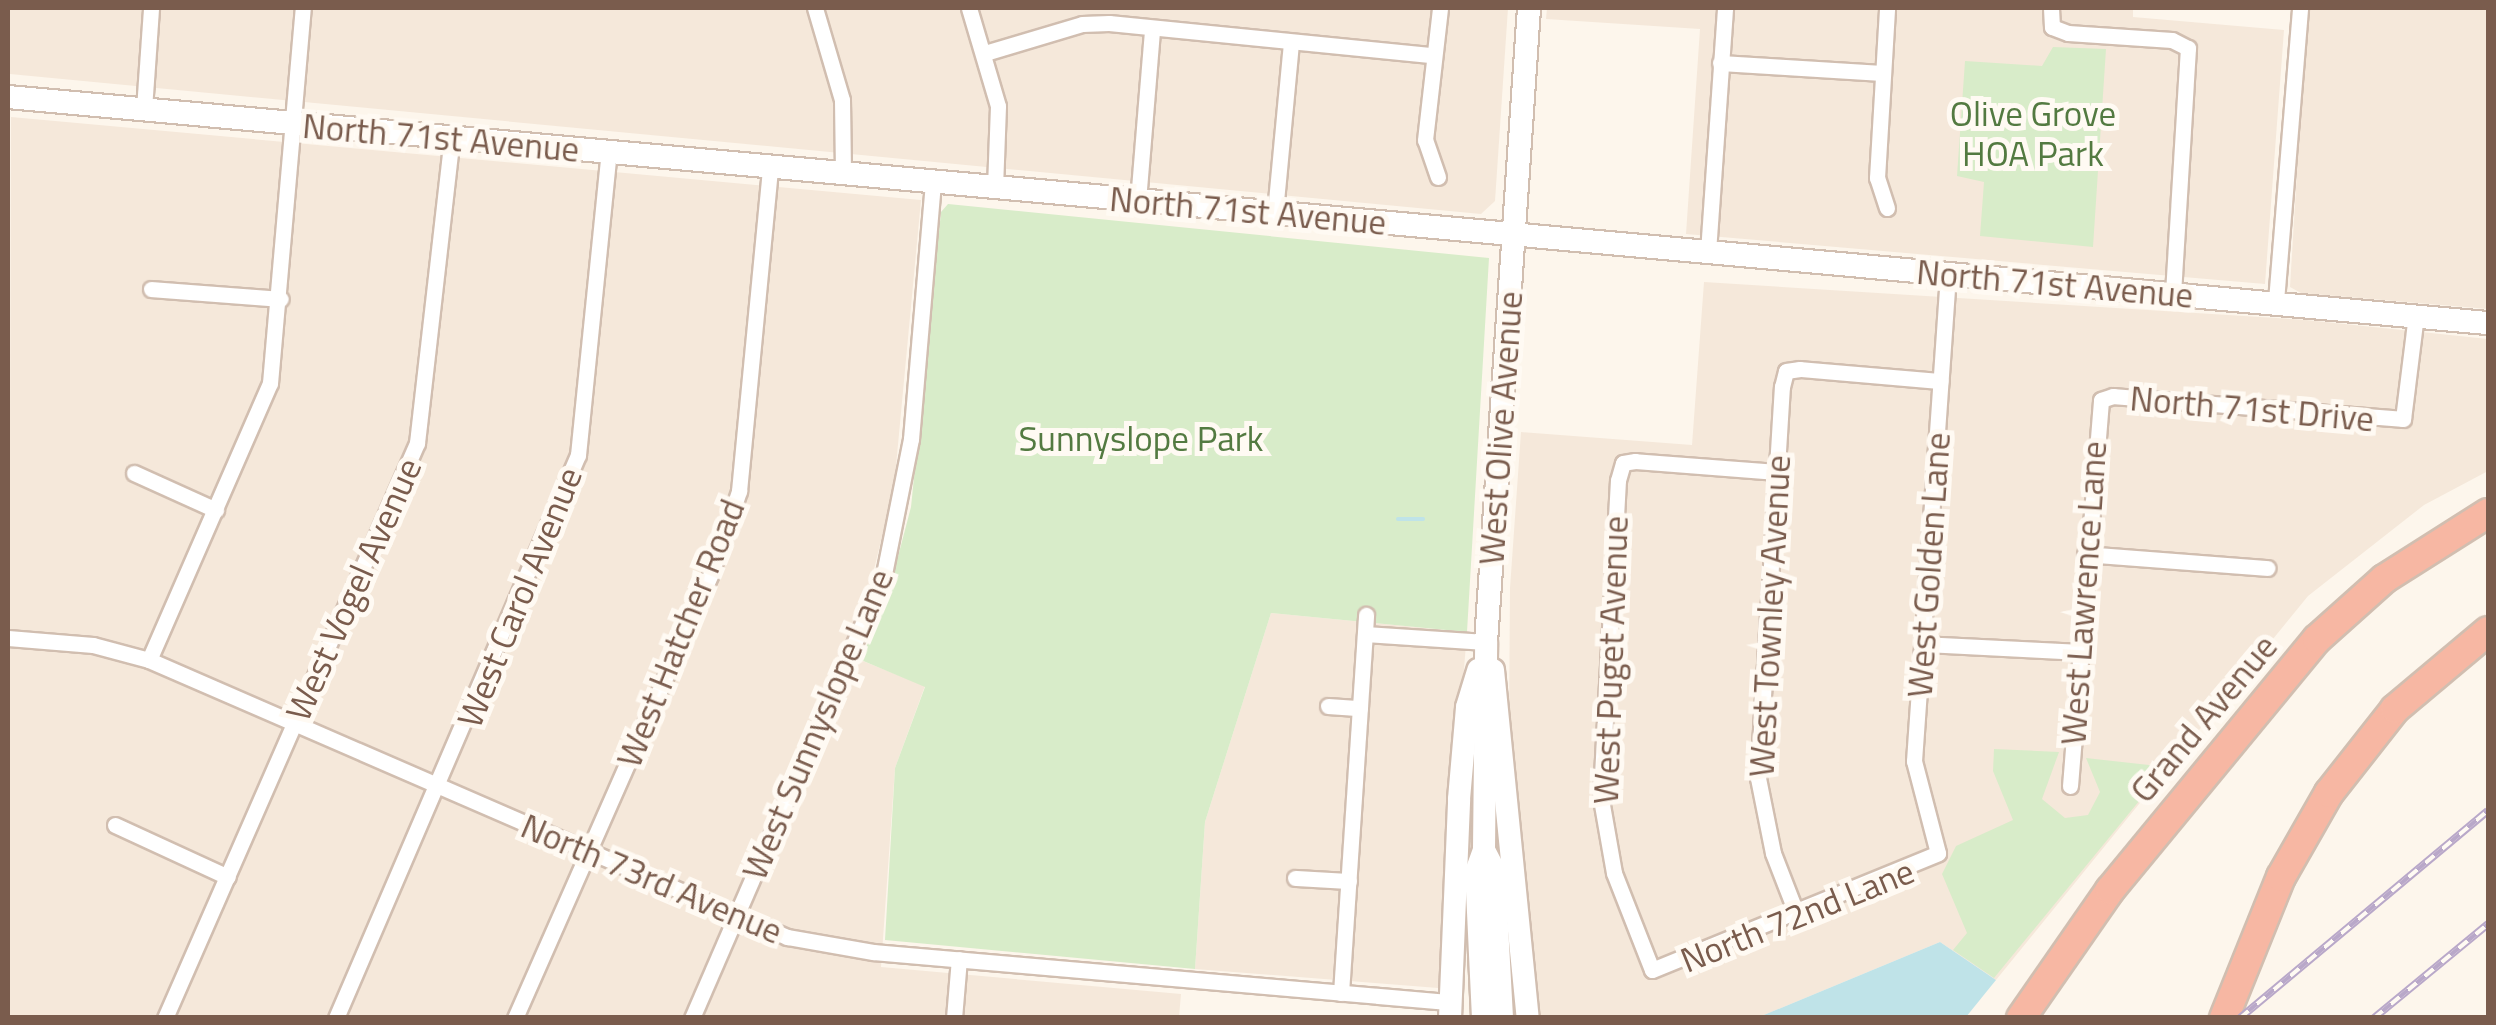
<!DOCTYPE html>
<html>
<head>
<meta charset="utf-8">
<style>
  body { margin:0 }
  #map { position:relative; width:2496px; height:1025px; overflow:hidden; background:#fdf6ec; font-family:"Titillium Web",sans-serif }
  div>[style] { position:absolute }
  .residential>* { inset:0; background:#f5e8da }
  .green>* { inset:0; background:#d8ecc9 }
  .water>* { inset:0; background:#bfe3e8 }
  .stream>* { height:4px; margin:-2px; padding:0 2px; transform-origin:2px; border-radius:2px; background:#bfe3e8 }
  .roads { filter:drop-shadow(2px 0 #d1beb0) drop-shadow(-2px 0 #d1beb0) drop-shadow(0 2px #d1beb0) drop-shadow(0 -2px #d1beb0) }
  .street>* { height:15px; margin:-7.5px; padding:0 7.5px; transform-origin:7.5px; border-radius:7.5px; background:#fff }
  .secondary>* { height:22px; margin:-11px; padding:0 11px; transform-origin:11px; border-radius:11px; background:#fff }
  .highway>* { height:28px; margin:-14px; padding:0 14px; transform-origin:14px; border-radius:14px; background:#f7b7a3 }
  .rail>* { height:8px; margin-top:-4px; transform-origin:0; background:repeating-linear-gradient(90deg,#fffaf3 0 11px,#b9a8c9 0 22px); box-sizing:border-box; border-block:2px solid #b9a8c9 }
  span { translate:-50% -50%; white-space:nowrap; text-align:center; line-height:1.15; -webkit-text-stroke:10px #fffaf3; paint-order:stroke }
  .park-label { font-size:35px; color:#537a41 }
  .street-label { font-size:35px; color:#7a5c4d }
  .frame { position:absolute; inset:0; border:10px solid #7a5c4d; pointer-events:none }
</style>
</head>
<body>
<div id="map">
  <div class="residential">
    <i style="clip-path:polygon(9px 8px,1508px 8px,1495px 201px,1481px 214px,10px 74px)"></i>
    <i style="clip-path:polygon(1547px 8px,2133px 8px,2133px 17px,2284px 30px,2265px 284px,1686px 234px,1700px 29px,1546px 19px)"></i>
    <i style="clip-path:polygon(2307px 8px,2488px 8px,2488px 309px,2301px 293px,2290px 287px)"></i>
    <i style="clip-path:polygon(11px 117px,921px 200px,894px 487px,870px 586px,843px 653px,925px 686px,895px 768px,881px 967px,1181px 994px,1179px 1017px,8px 1018px)"></i>
    <i style="clip-path:polygon(1704px 282px,2306px 320px,2488px 339px,2488px 471px,2424px 505px,2308px 596px,1996px 980px,1940px 942px,1759px 1017px,1535px 1017px,1509px 729px,1510px 588px,1521px 432px,1692px 445px)"></i>
    <i style="clip-path:polygon(1271px 613px,1467px 632px,1438px 988px,1195px 969px,1205px 822px)"></i>
  </div>
  <div class="green">
    <i style="clip-path:polygon(2053px 47px,2106px 49px,2093px 247px,1980px 236px,1984px 182px,1957px 176px,1965px 61px,2042px 66px)"></i>
    <i style="clip-path:polygon(948px 204px,1489px 258px,1467px 632px,1271px 613px,1205px 822px,1195px 969px,885px 940px,895px 768px,925px 687px,861px 660px,889px 591px,911px 507px,941px 212px)"></i>
    <i style="clip-path:polygon(1994px 749px,2059px 752px,2042px 799px,2065px 818px,2088px 815px,2100px 792px,2086px 758px,2167px 767px,1994px 978px,1953px 950px,1967px 933px,1942px 874px,1956px 846px,2013px 820px,1993px 771px)"></i>
  </div>
  <div class="water">
    <i style="clip-path:polygon(1940px 942px,1996px 980px,1966px 1017px,1759px 1017px)"></i>
  </div>
  <div class="stream">
    <i style="left:1398px;top:519px;width:25px"></i>
  </div>
  <div class="roads">
    <div class="street">
      <i style="left:815px;top:8px;width:96px;rotate:73.6deg"></i>
      <i style="left:842px;top:100px;width:74px;rotate:89.2deg"></i>
      <i style="left:969px;top:8px;width:102px;rotate:73.5deg"></i>
      <i style="left:998px;top:106px;width:82px;rotate:92.1deg"></i>
      <i style="left:2051px;top:8px;width:19px;rotate:87deg"></i>
      <i style="left:2052px;top:27px;width:17px;rotate:21deg"></i>
      <i style="left:2068px;top:33px;width:104px;rotate:3.9deg"></i>
      <i style="left:2172px;top:40px;width:18px;rotate:27deg"></i>
      <i style="left:2188px;top:48px;width:246px;rotate:93.5deg"></i>
      <i style="left:985px;top:53px;width:101px;rotate:-16.6deg"></i>
      <i style="left:1082px;top:24px;width:27px;rotate:-2deg"></i>
      <i style="left:1109px;top:23px;width:325px;rotate:5.7deg"></i>
      <i style="left:1720px;top:63px;width:163px;rotate:3.5deg"></i>
      <i style="left:144px;top:109px;width:101px;rotate:-86deg"></i>
      <i style="left:1438px;top:177px;width:39px;rotate:-109deg"></i>
      <i style="left:1425px;top:140px;width:133px;rotate:-83.5deg"></i>
      <i style="left:1138px;top:201px;width:173px;rotate:-85.3deg"></i>
      <i style="left:1887px;top:208px;width:32px;rotate:-108deg"></i>
      <i style="left:1877px;top:178px;width:170px;rotate:-86.6deg"></i>
      <i style="left:1275px;top:212px;width:170px;rotate:-84.6deg"></i>
      <i style="left:1708px;top:252px;width:245px;rotate:-86deg"></i>
      <i style="left:151px;top:289px;width:130px;rotate:4.4deg"></i>
      <i style="left:2276px;top:301px;width:294px;rotate:-85.3deg"></i>
      <i style="left:1777px;top:472px;width:142px;rotate:-175.6deg"></i>
      <i style="left:1635px;top:461px;width:12px;rotate:171deg"></i>
      <i style="left:1623px;top:463px;width:18px;rotate:106deg"></i>
      <i style="left:1618px;top:480px;width:319px;rotate:93.1deg"></i>
      <i style="left:1601px;top:799px;width:75px;rotate:80deg"></i>
      <i style="left:1614px;top:873px;width:104px;rotate:68.6deg"></i>
      <i style="left:1652px;top:970px;width:309px;rotate:-22.2deg"></i>
      <i style="left:1938px;top:853px;width:95px;rotate:-104.6deg"></i>
      <i style="left:1914px;top:761px;width:488px;rotate:-86deg"></i>
      <i style="left:134px;top:473px;width:90px;rotate:24.3deg"></i>
      <i style="left:2085px;top:554px;width:183px;rotate:4.4deg"></i>
      <i style="left:1365px;top:634px;width:121px;rotate:3.8deg"></i>
      <i style="left:8px;top:638px;width:85px;rotate:4.7deg"></i>
      <i style="left:93px;top:645px;width:58px;rotate:15deg"></i>
      <i style="left:149px;top:660px;width:696px;rotate:23.47deg"></i>
      <i style="left:787px;top:937px;width:87px;rotate:9.9deg"></i>
      <i style="left:873px;top:952px;width:577px;rotate:4.97deg"></i>
      <i style="left:1923px;top:644px;width:156px;rotate:2.9deg"></i>
      <i style="left:149px;top:660px;width:302px;rotate:-66.4deg"></i>
      <i style="left:270px;top:383px;width:376px;rotate:-85deg"></i>
      <i style="left:1328px;top:706px;width:32px;rotate:4deg"></i>
      <i style="left:2070px;top:786px;width:387px;rotate:-85.4deg"></i>
      <i style="left:2101px;top:400px;width:13px;rotate:-18deg"></i>
      <i style="left:2113px;top:396px;width:291px;rotate:4.5deg"></i>
      <i style="left:2403px;top:419px;width:106px;rotate:-82.9deg"></i>
      <i style="left:115px;top:825px;width:124px;rotate:24.7deg"></i>
      <i style="left:1295px;top:878px;width:54px;rotate:3.2deg"></i>
      <i style="left:1797px;top:915px;width:66px;rotate:-111.2deg"></i>
      <i style="left:1773px;top:853px;width:76px;rotate:-101.3deg"></i>
      <i style="left:1758px;top:778px;width:392px;rotate:-86.5deg"></i>
      <i style="left:1782px;top:387px;width:16px;rotate:-76deg"></i>
      <i style="left:1786px;top:371px;width:14px;rotate:-8deg"></i>
      <i style="left:1800px;top:369px;width:141px;rotate:4.9deg"></i>
      <i style="left:1341px;top:993px;width:379px;rotate:-86.2deg"></i>
      <i style="left:165px;top:1018px;width:628px;rotate:-66.33deg"></i>
      <i style="left:417px;top:443px;width:307px;rotate:-83.5deg"></i>
      <i style="left:336px;top:1018px;width:613px;rotate:-66.74deg"></i>
      <i style="left:578px;top:455px;width:305px;rotate:-84.2deg"></i>
      <i style="left:515px;top:1018px;width:486px;rotate:-66.2deg"></i>
      <i style="left:711px;top:573px;width:87px;rotate:-71.1deg"></i>
      <i style="left:739px;top:491px;width:324px;rotate:-84.5deg"></i>
      <i style="left:692px;top:1018px;width:484px;rotate:-66.6deg"></i>
      <i style="left:884px;top:574px;width:138px;rotate:-78.7deg"></i>
      <i style="left:911px;top:439px;width:257px;rotate:-85.1deg"></i>
      <i style="left:954px;top:1018px;width:59px;rotate:-85.2deg"></i>
    </div>
    <div class="secondary">
      <i style="left:8px;top:97px;width:2490px;rotate:5.21deg"></i>
      <i style="left:1493px;top:670px;width:350px;rotate:84.3deg"></i>
      <i style="left:1484px;top:850px;width:22px;rotate:63deg"></i>
      <i style="left:1494px;top:870px;width:148px;rotate:86.9deg"></i>
      <i style="left:1450px;top:1018px;width:219px;rotate:-87.6deg"></i>
      <i style="left:1459px;top:799px;width:92px;rotate:-85deg"></i>
      <i style="left:1467px;top:707px;width:39px;rotate:-73deg"></i>
      <i style="left:1483px;top:1018px;width:146px;rotate:-92.7deg"></i>
      <i style="left:1476px;top:872px;width:23px;rotate:-70deg"></i>
      <i style="left:1484px;top:850px;width:208px;rotate:-89.4deg"></i>
      <i style="left:1486px;top:642px;width:635px;rotate:-86.12deg"></i>
    </div>
    <div class="highway">
      <i style="left:2021px;top:1018px;width:156px;rotate:-55.2deg"></i>
      <i style="left:2110px;top:890px;width:325px;rotate:-50.5deg"></i>
      <i style="left:2317px;top:639px;width:90px;rotate:-41.8deg"></i>
      <i style="left:2384px;top:579px;width:123px;rotate:-32.4deg"></i>
      <i style="left:2224px;top:1018px;width:152px;rotate:-68deg"></i>
      <i style="left:2281px;top:877px;width:97px;rotate:-60.3deg"></i>
      <i style="left:2329px;top:793px;width:107px;rotate:-51.8deg"></i>
      <i style="left:2395px;top:709px;width:121px;rotate:-40deg"></i>
    </div>
  </div>
  <div class="rail">
    <i style="left:2240px;top:1018px;width:323px;rotate:-39.9deg"></i>
    <i style="left:2374px;top:1018px;width:148px;rotate:-39.5deg"></i>
  </div>
  <div class="park-label">
    <span style="left:2033px;top:133px">Olive Grove<br>HOA Park</span>
    <span style="left:1141px;top:438px">Sunnyslope Park</span>
  </div>
  <div class="street-label">
    <span style="left:441px;top:137px;rotate:5deg">North 71st Avenue</span>
    <span style="left:1248px;top:210px;rotate:5deg">North 71st Avenue</span>
    <span style="left:2055px;top:283px;rotate:5deg">North 71st Avenue</span>
    <span style="left:2252px;top:408px;rotate:5deg">North 71st Drive</span>
    <span style="left:1500px;top:428px;rotate:-86deg">West Olive Avenue</span>
    <span style="left:1928px;top:565px;rotate:-86deg">West Golden Lane</span>
    <span style="left:353px;top:589px;rotate:-66deg">West Vogel Avenue</span>
    <span style="left:2083px;top:593px;rotate:-86deg">West Lawrence Lane</span>
    <span style="left:519px;top:597px;rotate:-68deg">West Carol Avenue</span>
    <span style="left:1769px;top:616px;rotate:-87deg">West Townley Avenue</span>
    <span style="left:680px;top:633px;rotate:-68deg">West Hatcher Road</span>
    <span style="left:1610px;top:660px;rotate:-88deg">West Puget Avenue</span>
    <span style="left:2203px;top:718px;rotate:-50deg">Grand Avenue</span>
    <span style="left:817px;top:724px;rotate:-67deg">West Sunnyslope Lane</span>
    <span style="left:652px;top:878px;rotate:23deg">North 73rd Avenue</span>
    <span style="left:1797px;top:915px;rotate:-22deg">North 72nd Lane</span>
  </div>
  <div class="frame"></div>
</div>
</body>
</html>
